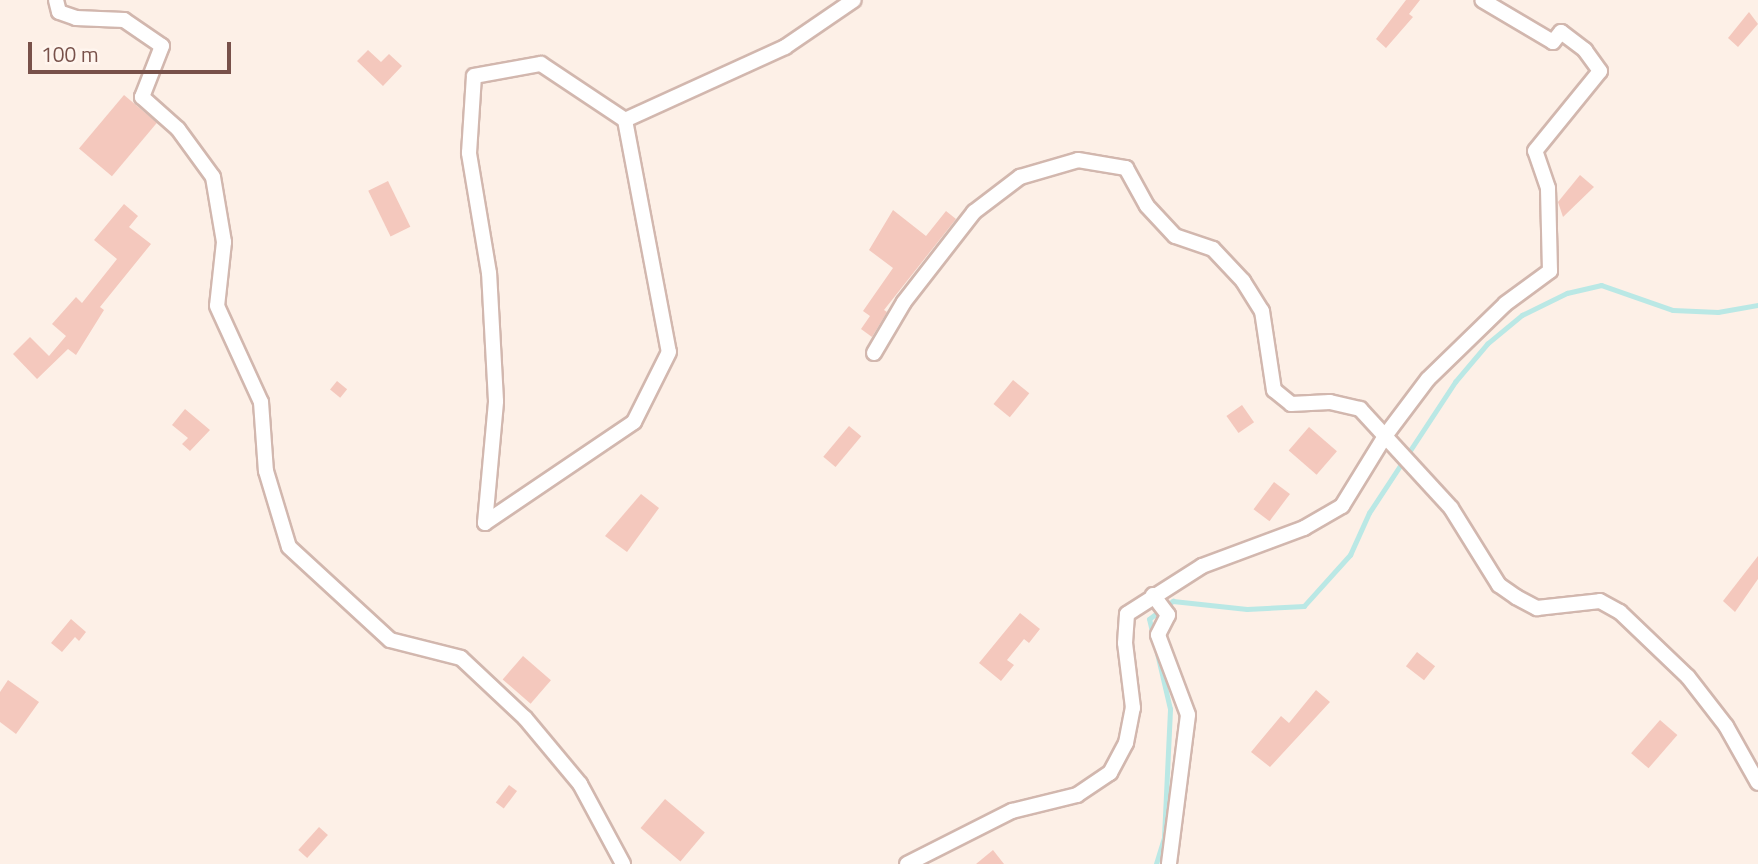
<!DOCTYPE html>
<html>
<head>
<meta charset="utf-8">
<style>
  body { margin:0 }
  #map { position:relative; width:1758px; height:864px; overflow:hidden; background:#fdf0e7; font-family:"Titillium Web",sans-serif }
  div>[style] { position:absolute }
  .stream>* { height:4.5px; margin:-2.25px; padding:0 2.25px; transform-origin:2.25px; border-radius:2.25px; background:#bae8e5 }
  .building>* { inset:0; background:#f4c8bd; transform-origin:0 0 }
  .roads { filter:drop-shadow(2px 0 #d2b7ae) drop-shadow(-2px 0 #d2b7ae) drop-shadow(0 2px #d2b7ae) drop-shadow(0 -2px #d2b7ae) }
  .minor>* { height:14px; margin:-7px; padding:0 7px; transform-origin:7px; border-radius:7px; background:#fff }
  span { translate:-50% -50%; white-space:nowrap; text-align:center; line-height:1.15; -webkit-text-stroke:5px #fff5ee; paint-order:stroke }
  .scale { position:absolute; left:28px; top:42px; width:203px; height:32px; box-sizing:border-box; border:4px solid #78514a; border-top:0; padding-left:9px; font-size:21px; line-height:24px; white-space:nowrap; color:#78514a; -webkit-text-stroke:5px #fff5ee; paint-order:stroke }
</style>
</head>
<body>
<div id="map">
  <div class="stream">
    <i style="left:1156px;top:864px;width:28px;rotate:-73deg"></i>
    <i style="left:1164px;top:837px;width:128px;rotate:-87.3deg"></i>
    <i style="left:1170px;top:709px;width:92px;rotate:-103.1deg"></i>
    <i style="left:1149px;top:619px;width:30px;rotate:-37deg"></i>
    <i style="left:1173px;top:601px;width:74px;rotate:6.2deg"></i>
    <i style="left:1247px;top:609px;width:57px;rotate:-3deg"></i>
    <i style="left:1304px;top:606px;width:69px;rotate:-48deg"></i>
    <i style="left:1350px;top:555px;width:46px;rotate:-65.7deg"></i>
    <i style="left:1369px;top:513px;width:157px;rotate:-56.7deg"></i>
    <i style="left:1455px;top:382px;width:50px;rotate:-49.9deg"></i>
    <i style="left:1487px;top:344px;width:45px;rotate:-39.6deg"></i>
    <i style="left:1522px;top:315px;width:50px;rotate:-26.1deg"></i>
    <i style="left:1567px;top:293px;width:35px;rotate:-13deg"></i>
    <i style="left:1601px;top:285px;width:76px;rotate:19.1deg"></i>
    <i style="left:1673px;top:310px;width:45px;rotate:2.5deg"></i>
    <i style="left:1718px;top:312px;width:41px;rotate:-9.9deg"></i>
  </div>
  <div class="building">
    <i style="clip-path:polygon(1406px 0,1420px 0,1409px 14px,1413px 17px,1386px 48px,1376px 39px)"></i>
    <i style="clip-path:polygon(1749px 12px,1758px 24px,1738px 47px,1728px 38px)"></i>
    <i style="clip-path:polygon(368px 50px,381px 62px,389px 54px,402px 66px,383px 86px,357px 61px)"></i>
    <i style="left:124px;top:95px;width:43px;height:70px;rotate:40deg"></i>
    <i style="clip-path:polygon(1580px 175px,1594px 187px,1563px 217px,1558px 202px)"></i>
    <i style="left:388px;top:181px;width:51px;height:22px;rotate:64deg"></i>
    <i style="clip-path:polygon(124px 204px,138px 216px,129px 227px,151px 244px,100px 307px,104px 310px,76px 355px,68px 349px,37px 379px,13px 354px,30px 337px,49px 356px,66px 336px,52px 324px,76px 297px,82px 303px,117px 259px,94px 240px)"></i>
    <i style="clip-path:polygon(893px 210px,926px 236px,946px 211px,956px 219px,884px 310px,887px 312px,872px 337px,861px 329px,870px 316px,863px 311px,893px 268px,869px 250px)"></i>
    <i style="left:1013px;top:380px;width:21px;height:31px;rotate:39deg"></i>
    <i style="left:337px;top:381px;width:13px;height:11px;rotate:39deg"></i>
    <i style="left:1242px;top:405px;width:21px;height:19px;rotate:55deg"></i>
    <i style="clip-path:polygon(185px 409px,210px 430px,190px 451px,182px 444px,188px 438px,172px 425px)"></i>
    <i style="left:849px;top:426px;width:16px;height:40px;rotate:40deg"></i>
    <i style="left:1309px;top:427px;width:37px;height:31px;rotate:41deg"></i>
    <i style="left:1274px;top:482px;width:20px;height:34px;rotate:37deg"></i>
    <i style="clip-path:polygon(641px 494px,659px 508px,627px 552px,605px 536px)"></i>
    <i style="clip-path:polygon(1758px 556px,1758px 579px,1735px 612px,1723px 601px)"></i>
    <i style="clip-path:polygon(1020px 613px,1040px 629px,1029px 643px,1024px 639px,1007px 660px,1014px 665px,1001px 681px,979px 663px)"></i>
    <i style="clip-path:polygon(71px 619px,86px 632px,79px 641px,75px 637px,62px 652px,51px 643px)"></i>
    <i style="left:1417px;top:652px;width:23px;height:18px;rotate:38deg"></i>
    <i style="left:523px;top:656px;width:37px;height:31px;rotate:41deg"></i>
    <i style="clip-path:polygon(8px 680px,39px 702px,16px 734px,0 722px,0 692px)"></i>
    <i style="clip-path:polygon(1316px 690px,1330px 702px,1270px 767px,1251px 752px,1281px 716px,1289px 723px)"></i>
    <i style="left:1660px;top:720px;width:23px;height:44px;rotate:41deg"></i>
    <i style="left:509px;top:785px;width:10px;height:22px;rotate:37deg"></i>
    <i style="left:665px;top:799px;width:52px;height:38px;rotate:40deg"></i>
    <i style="left:319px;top:827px;width:12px;height:31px;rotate:42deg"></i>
    <i style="clip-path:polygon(993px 850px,1004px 864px,976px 864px)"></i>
  </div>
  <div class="roads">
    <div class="minor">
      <i style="left:56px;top:0;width:12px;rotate:76deg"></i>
      <i style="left:59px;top:12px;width:18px;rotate:19deg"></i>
      <i style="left:76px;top:18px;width:48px;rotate:2.4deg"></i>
      <i style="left:124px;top:20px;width:46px;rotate:34.4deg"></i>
      <i style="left:162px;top:46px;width:55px;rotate:111.4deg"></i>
      <i style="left:142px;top:97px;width:48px;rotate:41.6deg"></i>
      <i style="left:178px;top:129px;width:59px;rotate:53.9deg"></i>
      <i style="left:213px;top:177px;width:66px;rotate:80.4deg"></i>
      <i style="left:224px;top:242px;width:64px;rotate:96.2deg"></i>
      <i style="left:217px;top:306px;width:106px;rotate:65.4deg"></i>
      <i style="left:261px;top:402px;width:69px;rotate:85.9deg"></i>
      <i style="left:266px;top:471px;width:79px;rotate:73.2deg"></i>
      <i style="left:289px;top:547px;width:137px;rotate:42.6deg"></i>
      <i style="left:390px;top:640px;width:73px;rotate:14.2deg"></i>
      <i style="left:461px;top:658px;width:88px;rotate:43.2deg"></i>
      <i style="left:525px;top:718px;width:86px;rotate:50.2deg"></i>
      <i style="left:580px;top:784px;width:91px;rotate:61.7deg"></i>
      <i style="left:541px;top:64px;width:101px;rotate:33.7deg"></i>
      <i style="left:625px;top:120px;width:236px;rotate:79.3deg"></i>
      <i style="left:669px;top:352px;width:78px;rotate:116.6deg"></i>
      <i style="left:634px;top:422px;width:180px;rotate:145.9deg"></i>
      <i style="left:485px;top:523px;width:122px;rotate:-84.8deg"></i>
      <i style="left:496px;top:401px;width:128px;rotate:-93.1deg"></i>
      <i style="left:489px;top:273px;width:122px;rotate:-99.5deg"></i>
      <i style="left:469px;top:153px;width:77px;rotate:-86.3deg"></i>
      <i style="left:474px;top:76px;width:68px;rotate:-10.2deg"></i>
      <i style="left:625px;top:120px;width:176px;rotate:-24.5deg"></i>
      <i style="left:785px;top:47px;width:83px;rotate:-34.3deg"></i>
      <i style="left:874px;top:353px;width:59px;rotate:-59.5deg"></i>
      <i style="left:904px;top:302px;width:114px;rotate:-52.1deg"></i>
      <i style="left:974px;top:212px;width:58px;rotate:-37.3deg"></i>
      <i style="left:1020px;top:177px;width:60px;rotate:-16.3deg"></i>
      <i style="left:1078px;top:160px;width:49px;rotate:9.5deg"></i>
      <i style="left:1126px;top:168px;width:43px;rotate:61.1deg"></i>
      <i style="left:1147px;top:206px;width:41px;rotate:47deg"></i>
      <i style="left:1175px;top:236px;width:40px;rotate:18.9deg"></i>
      <i style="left:1213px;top:249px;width:44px;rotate:46.8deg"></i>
      <i style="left:1243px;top:281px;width:36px;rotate:58deg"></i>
      <i style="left:1262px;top:311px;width:80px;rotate:81.4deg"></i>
      <i style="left:1274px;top:390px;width:22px;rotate:39deg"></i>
      <i style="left:1291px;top:404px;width:39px;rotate:-3deg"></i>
      <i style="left:1330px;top:402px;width:31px;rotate:13deg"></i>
      <i style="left:1360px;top:409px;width:134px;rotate:47.4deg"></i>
      <i style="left:1451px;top:508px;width:91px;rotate:58.1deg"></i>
      <i style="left:1499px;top:585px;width:21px;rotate:35deg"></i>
      <i style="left:1516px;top:597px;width:24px;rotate:28deg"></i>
      <i style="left:1537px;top:608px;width:63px;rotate:-6.3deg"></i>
      <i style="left:1600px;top:601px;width:23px;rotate:29deg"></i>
      <i style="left:1620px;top:612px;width:94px;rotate:43.7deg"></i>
      <i style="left:1688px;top:677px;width:62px;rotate:52.2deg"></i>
      <i style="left:1726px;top:726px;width:65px;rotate:60.7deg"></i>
      <i style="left:1153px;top:595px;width:25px;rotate:53deg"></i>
      <i style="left:1168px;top:615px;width:22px;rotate:117deg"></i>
      <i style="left:1158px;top:635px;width:85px;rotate:69.4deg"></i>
      <i style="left:1188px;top:715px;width:150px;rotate:97.3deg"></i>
      <i style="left:907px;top:864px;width:118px;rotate:-26.8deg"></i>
      <i style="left:1012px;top:811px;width:67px;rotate:-13.8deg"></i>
      <i style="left:1077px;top:795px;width:40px;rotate:-34deg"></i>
      <i style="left:1110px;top:773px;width:34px;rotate:-62deg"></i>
      <i style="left:1126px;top:743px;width:36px;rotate:-79deg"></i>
      <i style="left:1133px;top:708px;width:65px;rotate:-97deg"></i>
      <i style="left:1125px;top:643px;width:29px;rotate:-86deg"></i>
      <i style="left:1127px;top:614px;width:89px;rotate:-32.6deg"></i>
      <i style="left:1202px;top:566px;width:109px;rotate:-20.4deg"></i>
      <i style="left:1304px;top:528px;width:44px;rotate:-30.1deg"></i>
      <i style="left:1342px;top:506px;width:82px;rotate:-58.4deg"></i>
      <i style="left:1385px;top:436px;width:71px;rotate:-53deg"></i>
      <i style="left:1428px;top:379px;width:107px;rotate:-44.2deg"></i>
      <i style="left:1505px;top:304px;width:56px;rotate:-36.3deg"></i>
      <i style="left:1550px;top:271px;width:83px;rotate:-91.4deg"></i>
      <i style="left:1548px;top:188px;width:39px;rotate:-109deg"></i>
      <i style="left:1535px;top:151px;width:103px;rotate:-50.9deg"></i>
      <i style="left:1600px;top:71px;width:26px;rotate:-126deg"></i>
      <i style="left:1585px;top:50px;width:30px;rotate:-143deg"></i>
      <i style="left:1561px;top:32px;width:13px;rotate:129deg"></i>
      <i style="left:1553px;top:42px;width:82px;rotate:-149.4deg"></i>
    </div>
  </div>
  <div class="scale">100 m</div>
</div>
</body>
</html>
